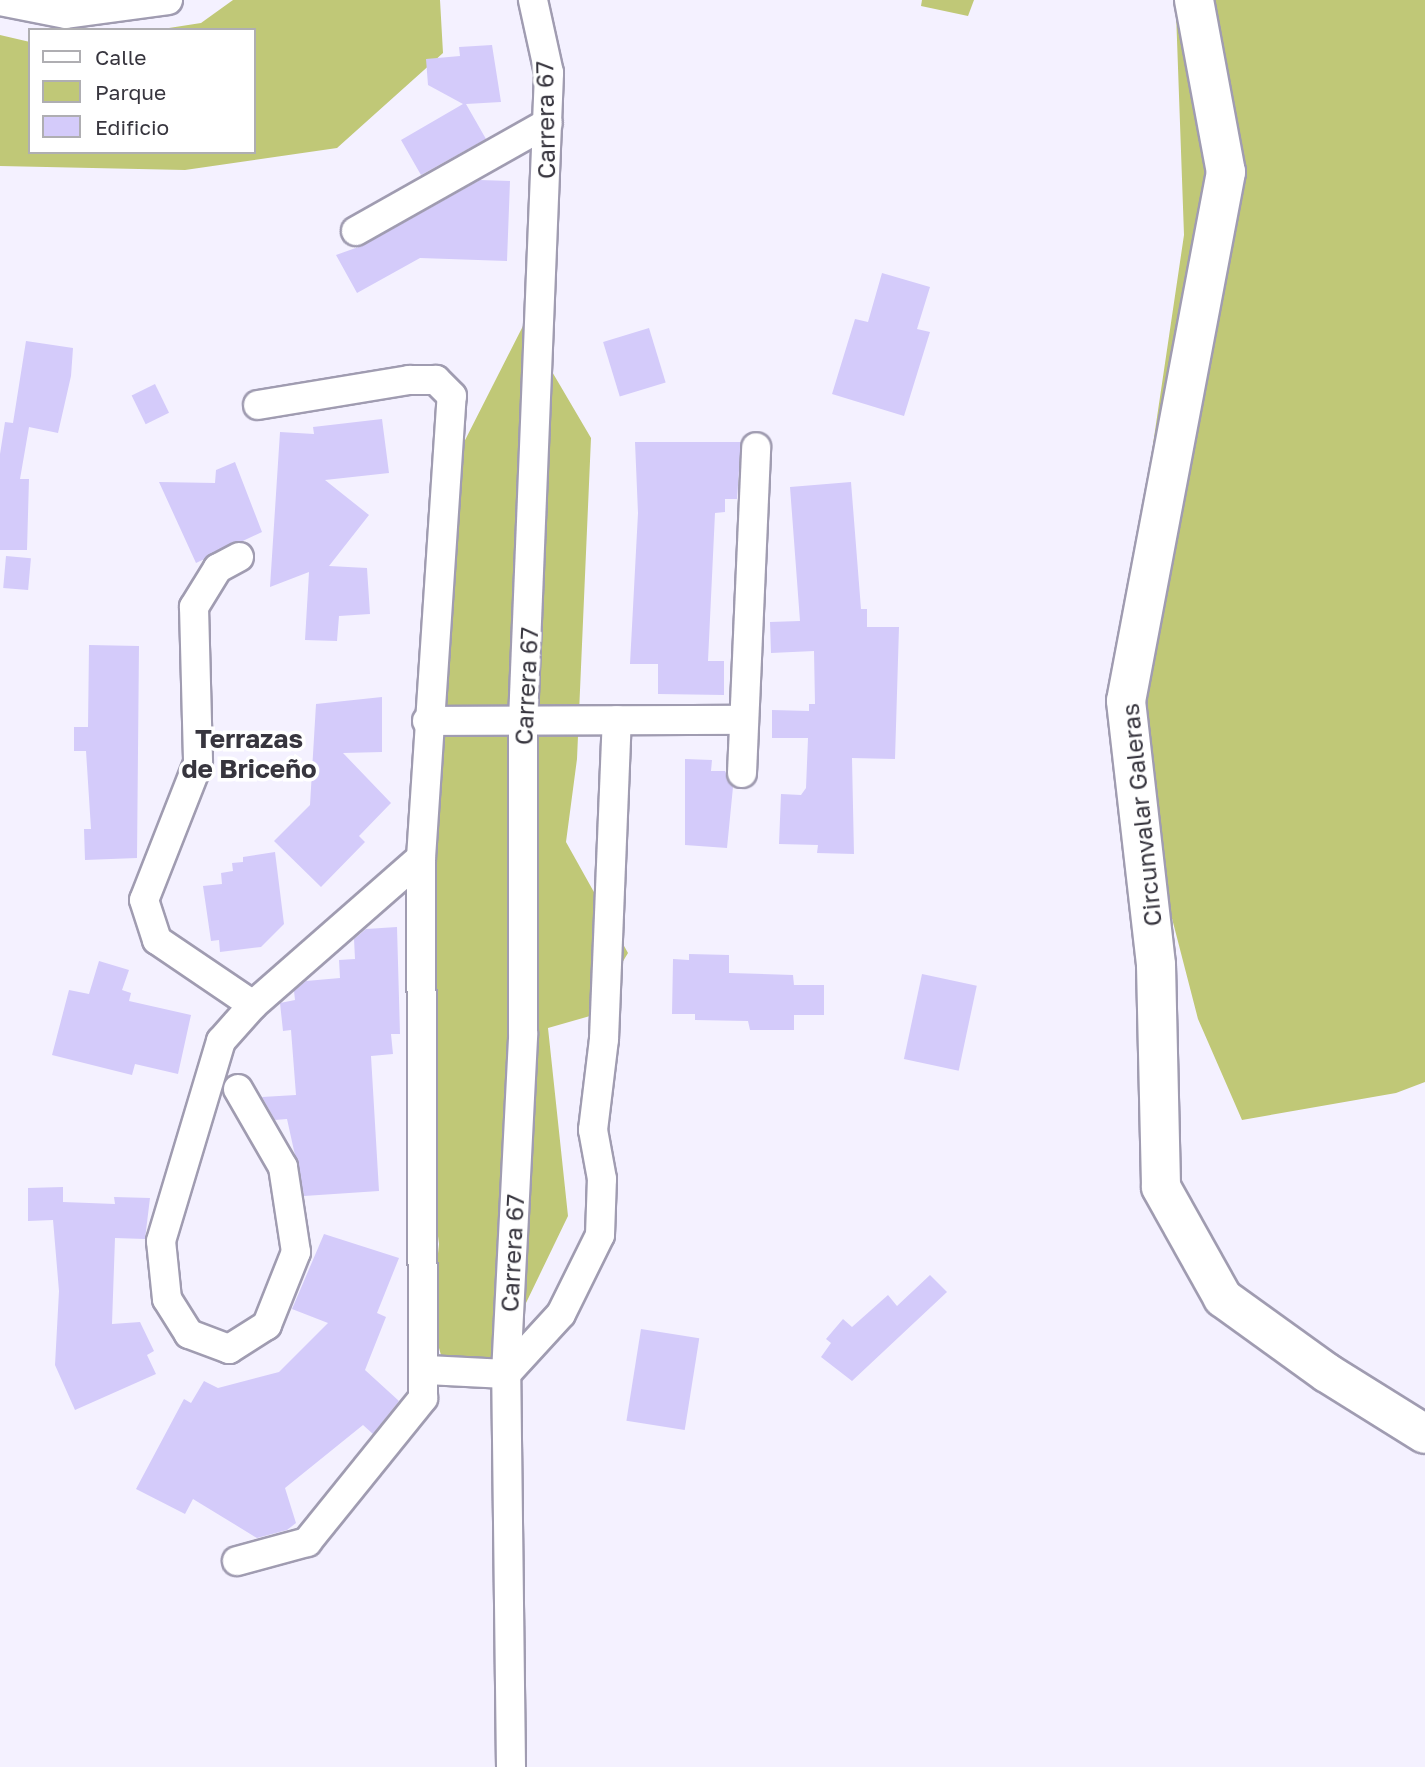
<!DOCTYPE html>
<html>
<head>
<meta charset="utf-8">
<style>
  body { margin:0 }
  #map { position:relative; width:1425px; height:1767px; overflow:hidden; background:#f4f1ff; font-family:"Golos Text",sans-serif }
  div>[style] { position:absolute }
  .green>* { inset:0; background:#c0c877 }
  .building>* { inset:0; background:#d4cbfa; transform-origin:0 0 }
  .roads { filter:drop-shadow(2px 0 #a09cb1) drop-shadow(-2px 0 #a09cb1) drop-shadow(0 2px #a09cb1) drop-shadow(0 -2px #a09cb1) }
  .street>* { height:28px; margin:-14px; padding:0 14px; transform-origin:14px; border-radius:14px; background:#fff }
  .secondary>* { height:38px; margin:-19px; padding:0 19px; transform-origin:19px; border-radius:19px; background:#fff }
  span { translate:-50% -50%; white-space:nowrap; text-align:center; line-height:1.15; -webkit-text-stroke:7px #fff; paint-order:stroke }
  .street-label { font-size:24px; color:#37353e }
  .neighbourhood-label { font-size:26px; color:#37353e; font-weight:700 }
  .legend { position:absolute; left:28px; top:28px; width:228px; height:126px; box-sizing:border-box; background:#fff; border:2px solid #afaeb2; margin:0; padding:9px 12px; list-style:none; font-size:21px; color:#37353e }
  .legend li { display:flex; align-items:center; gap:14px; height:35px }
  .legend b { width:35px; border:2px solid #afaeb2 }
</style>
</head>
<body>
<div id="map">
  <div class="green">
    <i style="clip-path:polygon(233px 0,440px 0,443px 53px,337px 148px,185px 170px,0 166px,0 35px,30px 42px,30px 152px,254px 152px,254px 30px,156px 30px,201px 23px)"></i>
    <i style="clip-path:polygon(922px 0,974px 0,968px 16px,921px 6px)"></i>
    <i style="clip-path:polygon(1185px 0,1425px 0,1425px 1082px,1396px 1093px,1242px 1120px,1198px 1019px,1122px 725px,1132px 586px,1184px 235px,1176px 12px)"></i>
    <i style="clip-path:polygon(524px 324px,591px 438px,577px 759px,566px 842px,628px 953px,590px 1016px,548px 1028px,568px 1216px,498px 1361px,444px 1366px,431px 1319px,439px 1244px,422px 1110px,458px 454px)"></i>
  </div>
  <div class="building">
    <i style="clip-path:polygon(492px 45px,501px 102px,466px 104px,486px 139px,421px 175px,401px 140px,463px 104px,428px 85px,426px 59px,460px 56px,459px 47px)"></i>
    <i style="clip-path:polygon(480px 180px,510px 181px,507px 261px,420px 258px,357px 293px,336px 255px,364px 245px)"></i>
    <i style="clip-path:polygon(882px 273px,930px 287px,917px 329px,930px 332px,904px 416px,832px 394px,855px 319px,868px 322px)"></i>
    <i style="left:649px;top:328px;width:57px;height:48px;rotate:73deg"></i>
    <i style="clip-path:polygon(26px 341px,73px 348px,71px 376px,58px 433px,29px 427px,20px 479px,29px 479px,27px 550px,0 550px,0 454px,5px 422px,13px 423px)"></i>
    <i style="left:155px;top:384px;width:32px;height:26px;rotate:64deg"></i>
    <i style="clip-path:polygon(382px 419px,389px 473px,325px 480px,369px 515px,329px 566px,367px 568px,370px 614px,339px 616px,337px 641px,305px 640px,309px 572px,270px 587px,280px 432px,314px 434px,313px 427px)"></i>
    <i style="clip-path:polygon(635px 442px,741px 442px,737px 499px,725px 499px,725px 512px,715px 513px,708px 661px,724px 661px,724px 695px,658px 694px,658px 664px,630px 664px,638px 513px)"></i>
    <i style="clip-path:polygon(235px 462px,262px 532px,196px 563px,159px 482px,215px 483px,216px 470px)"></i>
    <i style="clip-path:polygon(851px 482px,861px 609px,867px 609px,867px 627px,899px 627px,895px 759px,852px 758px,854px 854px,817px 853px,818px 845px,779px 844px,781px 794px,801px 795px,806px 788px,808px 738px,772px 738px,772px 710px,809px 711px,809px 704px,815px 704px,814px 651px,771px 653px,770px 622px,800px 621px,790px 487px)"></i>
    <i style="left:6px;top:556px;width:25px;height:32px;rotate:5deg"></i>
    <i style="clip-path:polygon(89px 645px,139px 646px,137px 858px,85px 860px,84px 829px,91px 829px,86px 751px,74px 751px,74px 727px,88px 727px)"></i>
    <i style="clip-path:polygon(382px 697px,382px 752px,343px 753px,391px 803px,359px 836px,365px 842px,321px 887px,274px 841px,310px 805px,316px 704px)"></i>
    <i style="clip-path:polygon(685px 759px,712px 760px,711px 771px,725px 771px,733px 787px,727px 848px,685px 845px)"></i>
    <i style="clip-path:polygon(275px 852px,284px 924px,261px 947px,220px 952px,219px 940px,211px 941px,203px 886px,222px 884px,221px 873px,233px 871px,232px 863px,243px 862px,243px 857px)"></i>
    <i style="clip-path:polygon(397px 927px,400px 1034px,391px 1034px,393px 1054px,371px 1056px,379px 1191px,304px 1196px,287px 1119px,275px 1120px,262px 1097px,296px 1095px,291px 1030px,283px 1031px,280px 1003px,295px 1000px,294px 991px,306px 981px,340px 978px,339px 960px,355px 959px,354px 939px,366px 929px)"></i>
    <i style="clip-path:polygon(689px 954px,729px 955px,729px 973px,793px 975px,794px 985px,824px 985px,824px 1015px,794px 1015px,794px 1030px,750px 1030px,748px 1021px,695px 1020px,695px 1014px,672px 1014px,673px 959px,689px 960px)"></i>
    <i style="clip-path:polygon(99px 961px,129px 970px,122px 990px,131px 993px,129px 1001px,191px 1015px,178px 1074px,135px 1064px,132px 1075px,52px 1055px,69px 990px,89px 994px)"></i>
    <i style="left:922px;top:974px;width:56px;height:87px;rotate:12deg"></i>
    <i style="clip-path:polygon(63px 1187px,63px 1202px,115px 1204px,114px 1197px,150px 1198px,145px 1239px,115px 1238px,112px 1324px,140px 1322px,154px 1351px,147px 1355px,156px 1374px,75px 1410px,55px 1365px,59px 1291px,53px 1220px,28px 1221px,28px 1188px)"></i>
    <i style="clip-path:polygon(324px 1234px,399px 1258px,377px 1313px,386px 1317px,365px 1370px,399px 1401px,373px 1434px,363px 1425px,285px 1488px,296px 1523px,287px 1530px,257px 1538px,193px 1499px,185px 1514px,136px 1489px,184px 1399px,191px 1403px,204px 1381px,218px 1388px,279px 1372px,328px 1323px,292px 1309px)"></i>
    <i style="clip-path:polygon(930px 1275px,947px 1292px,852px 1381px,821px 1357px,831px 1343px,826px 1339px,843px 1319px,852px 1327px,888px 1295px,897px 1306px)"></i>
    <i style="left:641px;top:1329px;width:59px;height:93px;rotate:9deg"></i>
  </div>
  <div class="roads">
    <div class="street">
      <i style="left:0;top:1px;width:67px;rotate:11.1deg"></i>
      <i style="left:66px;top:14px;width:103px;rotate:-7.8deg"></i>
      <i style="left:356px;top:231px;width:220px;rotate:-29.4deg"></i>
      <i style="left:239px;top:557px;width:24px;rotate:152deg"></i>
      <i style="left:218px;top:568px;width:46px;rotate:121.6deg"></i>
      <i style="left:194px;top:607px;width:156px;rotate:88.5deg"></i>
      <i style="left:198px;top:763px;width:147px;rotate:111.5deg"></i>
      <i style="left:144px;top:900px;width:42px;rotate:72deg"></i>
      <i style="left:157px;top:940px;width:116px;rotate:34.1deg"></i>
      <i style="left:427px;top:721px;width:317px;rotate:-0.2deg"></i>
      <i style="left:742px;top:773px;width:326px;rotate:-87.5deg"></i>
      <i style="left:238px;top:1089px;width:90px;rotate:60deg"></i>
      <i style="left:283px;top:1167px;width:86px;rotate:81.3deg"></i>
      <i style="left:296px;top:1252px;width:79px;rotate:111.7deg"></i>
      <i style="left:267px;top:1325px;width:45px;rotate:147.7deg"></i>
      <i style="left:229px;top:1349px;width:43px;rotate:-159.4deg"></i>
      <i style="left:189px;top:1334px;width:41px;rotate:-122.2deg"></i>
      <i style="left:167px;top:1299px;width:58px;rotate:-95.9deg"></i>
      <i style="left:161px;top:1241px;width:209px;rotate:-73.3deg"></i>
      <i style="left:221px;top:1041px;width:48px;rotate:-48.4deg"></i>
      <i style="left:253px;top:1005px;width:223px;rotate:-41.2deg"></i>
      <i style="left:427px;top:1370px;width:79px;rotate:2.9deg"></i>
      <i style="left:506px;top:1374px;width:81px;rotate:-47.5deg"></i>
      <i style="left:561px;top:1314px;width:88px;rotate:-63.7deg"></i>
      <i style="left:600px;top:1235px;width:56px;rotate:-88deg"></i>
      <i style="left:602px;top:1179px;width:50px;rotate:-100.4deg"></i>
      <i style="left:593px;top:1130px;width:92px;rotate:-83.1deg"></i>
      <i style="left:604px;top:1039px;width:319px;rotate:-87.7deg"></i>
      <i style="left:237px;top:1561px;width:73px;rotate:-15.2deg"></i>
      <i style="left:307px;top:1542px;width:185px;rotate:-51.1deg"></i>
      <i style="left:423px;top:1398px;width:540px;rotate:-90.21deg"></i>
      <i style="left:421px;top:858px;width:463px;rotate:-86.2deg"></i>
      <i style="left:452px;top:396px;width:23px;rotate:-135deg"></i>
      <i style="left:436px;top:380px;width:27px;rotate:180deg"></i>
      <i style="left:409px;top:380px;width:153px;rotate:170.6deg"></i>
      <i style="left:511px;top:1767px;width:393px;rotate:-90.7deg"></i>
      <i style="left:506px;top:1374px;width:341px;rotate:-87.1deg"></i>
      <i style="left:523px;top:1033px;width:312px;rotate:-90deg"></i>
      <i style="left:523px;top:721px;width:649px;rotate:-87.7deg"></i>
      <i style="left:549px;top:73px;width:75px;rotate:-102.4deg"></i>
    </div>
    <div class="secondary">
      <i style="left:1194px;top:0;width:175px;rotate:79.5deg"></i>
      <i style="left:1226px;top:172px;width:538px;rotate:100.7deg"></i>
      <i style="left:1126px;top:701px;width:266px;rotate:83.5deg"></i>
      <i style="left:1156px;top:965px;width:222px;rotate:88.7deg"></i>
      <i style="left:1161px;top:1187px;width:127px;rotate:60.8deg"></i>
      <i style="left:1223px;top:1298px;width:128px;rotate:35.8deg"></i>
      <i style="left:1327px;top:1373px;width:115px;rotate:31.9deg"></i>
    </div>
  </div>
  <div class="street-label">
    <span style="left:545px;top:120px;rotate:-91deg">Carrera 67</span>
    <span style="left:526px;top:686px;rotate:-87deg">Carrera 67</span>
    <span style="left:1141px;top:815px;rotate:-96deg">Circunvalar Galeras</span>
    <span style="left:512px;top:1253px;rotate:-87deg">Carrera 67</span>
  </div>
  <div class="neighbourhood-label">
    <span style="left:249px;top:754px">Terrazas<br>de Briceño</span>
  </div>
  <ul class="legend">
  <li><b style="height:9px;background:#fff"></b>Calle</li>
  <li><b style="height:19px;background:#c0c877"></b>Parque</li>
  <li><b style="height:19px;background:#d4cbfa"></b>Edificio</li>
  </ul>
</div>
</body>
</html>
